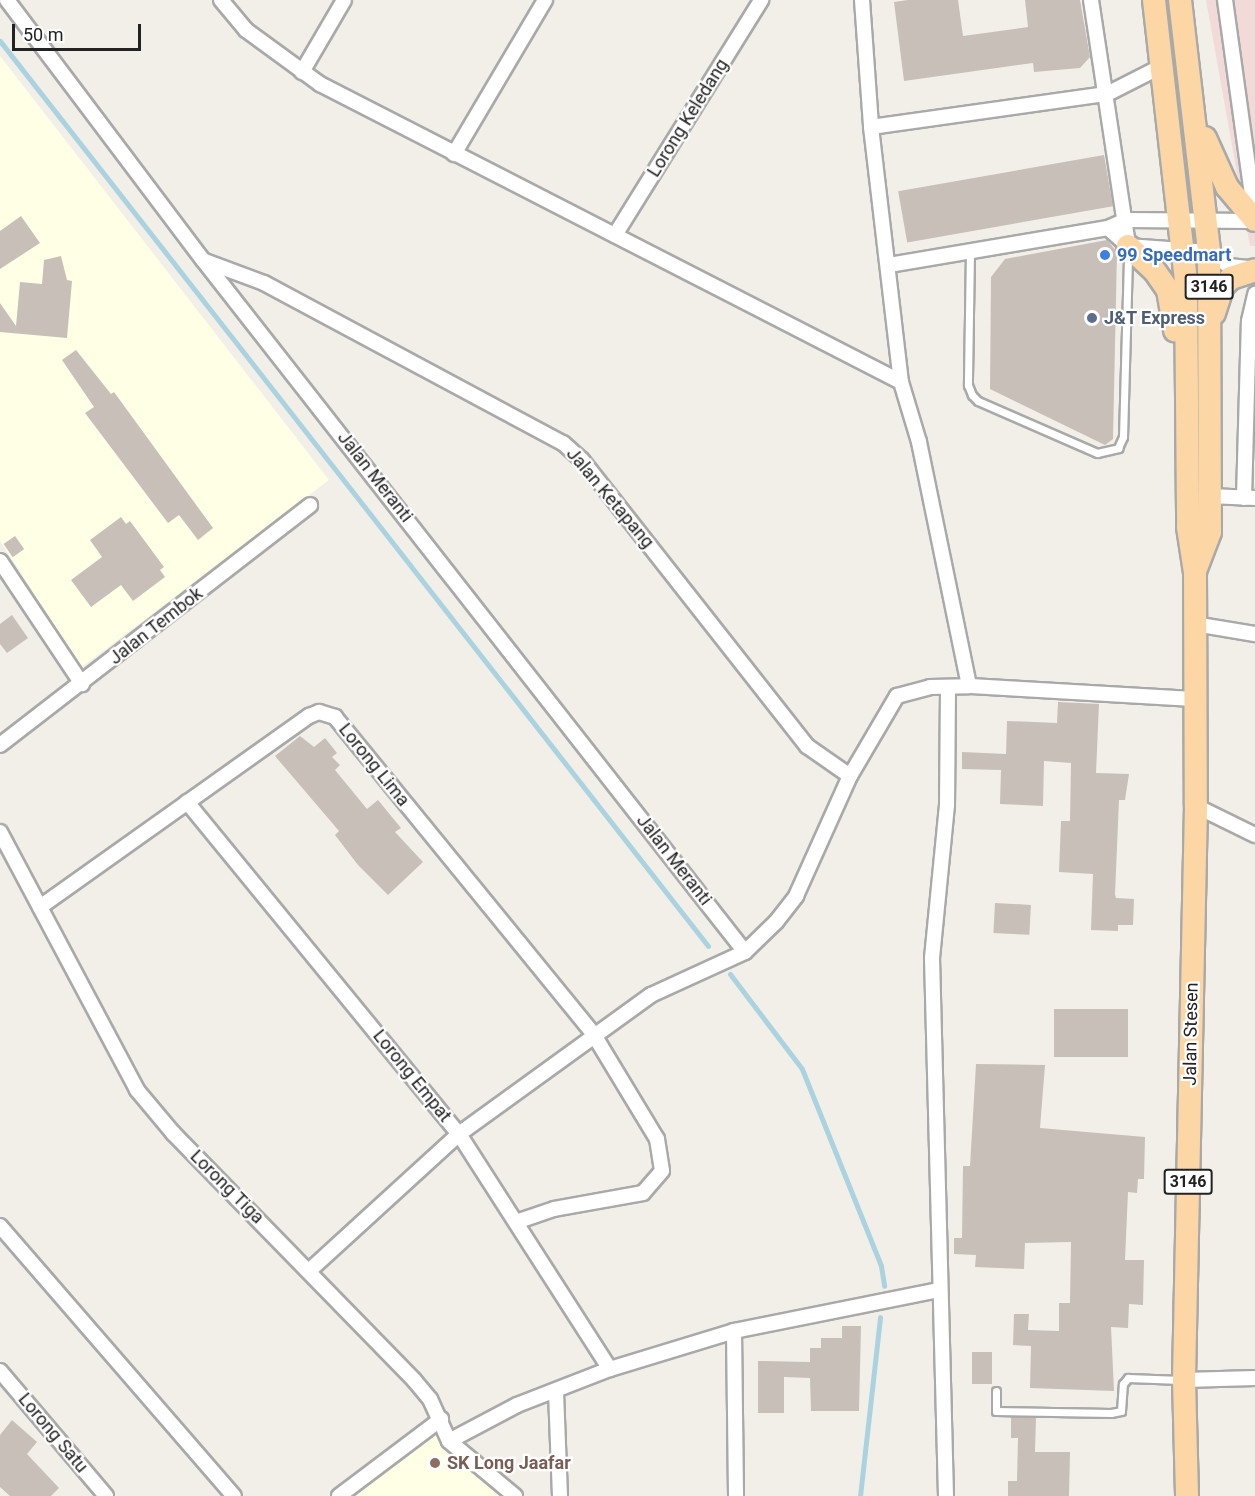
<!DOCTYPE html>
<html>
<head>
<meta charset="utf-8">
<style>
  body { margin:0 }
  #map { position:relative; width:1255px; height:1496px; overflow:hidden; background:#f2efe9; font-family:Roboto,sans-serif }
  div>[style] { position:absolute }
  .commercial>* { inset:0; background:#f2dad9 }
  .education>* { inset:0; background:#ffffe5 }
  .stream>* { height:5px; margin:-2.5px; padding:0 2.5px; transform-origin:2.5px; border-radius:2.5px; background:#aad3df }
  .building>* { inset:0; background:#c7bfb8; transform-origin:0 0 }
  .roads { filter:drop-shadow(2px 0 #a9a9a9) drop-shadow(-2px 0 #a9a9a9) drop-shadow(0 2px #a9a9a9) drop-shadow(0 -2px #a9a9a9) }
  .lane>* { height:7px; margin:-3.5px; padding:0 3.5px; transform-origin:3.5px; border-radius:3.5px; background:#fff }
  .street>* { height:14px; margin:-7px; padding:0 7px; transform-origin:7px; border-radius:7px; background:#fff }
  .primary>* { height:22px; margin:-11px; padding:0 11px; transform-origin:11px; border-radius:11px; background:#fcd6a4 }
  .dots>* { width:16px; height:16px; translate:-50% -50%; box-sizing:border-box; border:3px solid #fff; border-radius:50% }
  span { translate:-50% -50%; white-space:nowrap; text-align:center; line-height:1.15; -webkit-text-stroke:4.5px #fff; paint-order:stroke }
  .shield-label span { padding:2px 4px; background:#fff; border:2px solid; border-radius:4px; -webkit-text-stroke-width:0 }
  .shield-label { font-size:16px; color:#222; font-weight:700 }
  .street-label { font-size:18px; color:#222 }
  .shop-label { font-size:18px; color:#366cbe; font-weight:700 }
  .left { translate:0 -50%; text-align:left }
  .service-label { font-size:18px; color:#4e5e75; font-weight:700 }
  .education-label { font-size:18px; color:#785e54; font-weight:700 }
  .scale { position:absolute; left:12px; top:24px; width:129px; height:27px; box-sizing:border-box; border:3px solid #222; border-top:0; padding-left:8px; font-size:18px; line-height:21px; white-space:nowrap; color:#222; -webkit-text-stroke:4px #fff; paint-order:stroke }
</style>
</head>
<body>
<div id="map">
  <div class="commercial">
    <i style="clip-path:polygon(1206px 0,1255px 0,1255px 246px,1250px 246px)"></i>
  </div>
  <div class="education">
    <i style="clip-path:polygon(0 56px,329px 480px,82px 667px,0 541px)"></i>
    <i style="clip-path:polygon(442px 1429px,506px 1496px,349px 1496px)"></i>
  </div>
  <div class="stream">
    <i style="left:0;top:41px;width:1149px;rotate:51.96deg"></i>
    <i style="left:730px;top:974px;width:119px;rotate:52.8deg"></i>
    <i style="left:802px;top:1069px;width:212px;rotate:68.1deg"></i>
    <i style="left:881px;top:1266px;width:20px;rotate:81deg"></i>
    <i style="left:860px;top:1496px;width:180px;rotate:-83.6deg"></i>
  </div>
  <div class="building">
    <i style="clip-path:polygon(908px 0,958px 0,963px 36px,1028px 27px,1025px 0,1080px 0,1090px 57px,1080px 68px,1034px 72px,1033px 63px,904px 81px,894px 2px)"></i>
    <i style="left:1104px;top:155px;width:52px;height:209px;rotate:80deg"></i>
    <i style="clip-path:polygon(21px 216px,40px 243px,0 269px,0 231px)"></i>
    <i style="clip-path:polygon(1107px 240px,1117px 252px,1113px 439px,1105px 445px,990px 389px,991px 277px,1005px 259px)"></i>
    <i style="clip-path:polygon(61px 256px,67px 280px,72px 281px,67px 338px,0 332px,0 303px,16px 326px,20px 282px,42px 284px,44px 260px)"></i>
    <i style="clip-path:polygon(76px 350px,111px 394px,114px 392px,213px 528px,198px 540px,179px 515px,168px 523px,85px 413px,94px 407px,62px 360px)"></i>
    <i style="clip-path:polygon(121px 517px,126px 524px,130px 521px,164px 567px,160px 570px,165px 577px,133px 601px,121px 585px,91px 607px,71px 580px,102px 557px,90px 540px)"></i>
    <i style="left:15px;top:536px;width:16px;height:14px;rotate:55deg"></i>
    <i style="clip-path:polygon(12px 615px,28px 638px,7px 653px,0 644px,0 624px)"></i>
    <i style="clip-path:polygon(1058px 702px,1099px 704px,1096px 773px,1129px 774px,1125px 800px,1119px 800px,1115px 894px,1116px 898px,1134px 899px,1133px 925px,1118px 925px,1118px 931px,1091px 930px,1093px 874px,1059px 872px,1061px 821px,1070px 821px,1071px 763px,1044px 761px,1043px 806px,1000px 804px,1001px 770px,962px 769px,962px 752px,1006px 754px,1007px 721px,1057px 723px)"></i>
    <i style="clip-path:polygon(300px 736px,314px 747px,325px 738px,337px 753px,332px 757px,340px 765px,335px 770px,367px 809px,378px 800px,401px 828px,395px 832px,423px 862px,388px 895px,358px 865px,335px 835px,339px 831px,275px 756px)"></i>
    <i style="left:995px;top:903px;width:36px;height:30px;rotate:3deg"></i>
    <i style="left:1054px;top:1009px;width:74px;height:48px"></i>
    <i style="clip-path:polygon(976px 1064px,1045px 1065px,1040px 1128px,1145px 1137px,1144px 1179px,1138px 1179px,1137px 1193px,1128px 1192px,1125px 1260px,1144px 1260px,1143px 1305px,1129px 1304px,1128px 1328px,1111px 1327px,1114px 1391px,1030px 1388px,1031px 1346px,1013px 1345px,1014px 1314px,1029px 1314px,1028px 1330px,1059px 1331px,1059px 1303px,1070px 1303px,1071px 1242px,1025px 1243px,1024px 1269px,975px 1267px,976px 1255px,954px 1254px,954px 1238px,962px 1238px,963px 1166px,970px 1166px)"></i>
    <i style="clip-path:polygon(842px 1326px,861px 1326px,859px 1411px,811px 1411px,810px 1378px,784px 1377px,784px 1413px,758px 1413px,758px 1361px,810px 1362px,810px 1348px,821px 1348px,821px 1338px,842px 1338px)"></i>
    <i style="left:972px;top:1352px;width:20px;height:32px"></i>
    <i style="clip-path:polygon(1011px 1417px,1036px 1418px,1035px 1452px,1070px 1452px,1069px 1496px,1008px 1496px,1008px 1481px,1017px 1481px,1018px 1438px,1011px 1438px)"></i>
    <i style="clip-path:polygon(12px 1420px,37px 1442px,27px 1454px,59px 1488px,51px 1496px,10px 1496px,0 1487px,0 1435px)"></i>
  </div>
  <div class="roads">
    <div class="lane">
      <i style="left:970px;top:251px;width:134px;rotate:90.9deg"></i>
      <i style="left:968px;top:385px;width:11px;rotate:68deg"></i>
      <i style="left:972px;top:395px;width:8px;rotate:45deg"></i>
      <i style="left:978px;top:401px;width:130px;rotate:23.6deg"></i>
      <i style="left:1097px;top:453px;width:22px;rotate:-13deg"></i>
      <i style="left:1118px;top:448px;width:12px;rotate:-66deg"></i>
      <i style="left:1123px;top:437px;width:183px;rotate:-88.4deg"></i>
      <i style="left:996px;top:1391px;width:20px;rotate:90deg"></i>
      <i style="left:996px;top:1411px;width:115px;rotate:1deg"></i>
      <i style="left:1111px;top:1413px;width:10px;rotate:-11deg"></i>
      <i style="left:1121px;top:1411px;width:27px;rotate:-86deg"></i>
      <i style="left:1123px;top:1384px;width:8px;rotate:-50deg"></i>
      <i style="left:1128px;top:1378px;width:53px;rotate:2.2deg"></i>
    </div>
    <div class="street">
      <i style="left:7px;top:0;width:326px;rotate:53deg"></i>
      <i style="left:203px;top:260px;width:879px;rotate:51.93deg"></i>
      <i style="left:221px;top:0;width:39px;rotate:50deg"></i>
      <i style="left:246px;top:30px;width:92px;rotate:36.1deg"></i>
      <i style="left:320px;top:84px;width:653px;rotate:27.15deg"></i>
      <i style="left:862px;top:0;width:127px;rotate:85.9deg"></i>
      <i style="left:871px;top:127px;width:257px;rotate:83.3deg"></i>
      <i style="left:901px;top:382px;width:63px;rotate:73.3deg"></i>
      <i style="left:919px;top:442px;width:249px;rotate:78.4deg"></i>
      <i style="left:1091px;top:0;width:249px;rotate:81.4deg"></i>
      <i style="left:1225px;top:0;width:218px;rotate:82.1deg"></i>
      <i style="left:302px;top:72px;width:83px;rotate:-59.7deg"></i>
      <i style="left:871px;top:127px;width:238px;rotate:-8deg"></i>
      <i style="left:1107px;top:94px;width:64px;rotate:-27deg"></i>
      <i style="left:454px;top:154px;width:179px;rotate:-59.4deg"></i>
      <i style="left:1108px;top:228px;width:27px;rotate:42deg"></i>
      <i style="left:1128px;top:246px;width:81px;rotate:4.2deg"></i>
      <i style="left:1209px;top:252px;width:24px;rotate:35deg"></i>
      <i style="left:1229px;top:266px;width:19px;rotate:6deg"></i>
      <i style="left:615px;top:235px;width:277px;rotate:-58.1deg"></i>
      <i style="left:205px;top:261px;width:63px;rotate:20.4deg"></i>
      <i style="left:264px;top:283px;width:339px;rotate:28.2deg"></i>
      <i style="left:563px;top:443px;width:25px;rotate:42deg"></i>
      <i style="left:582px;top:460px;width:364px;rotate:51.8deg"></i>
      <i style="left:807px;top:746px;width:52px;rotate:34.9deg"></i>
      <i style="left:889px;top:265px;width:222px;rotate:-9.6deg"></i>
      <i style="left:1108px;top:228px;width:20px;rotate:-24deg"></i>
      <i style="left:1126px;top:220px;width:129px;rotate:0.4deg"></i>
      <i style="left:1209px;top:496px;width:46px;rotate:2.5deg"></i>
      <i style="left:1244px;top:498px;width:177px;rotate:-88.4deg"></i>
      <i style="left:1249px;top:321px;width:28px;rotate:-77deg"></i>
      <i style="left:0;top:561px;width:148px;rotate:56.3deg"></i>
      <i style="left:1195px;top:624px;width:61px;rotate:9.5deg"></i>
      <i style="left:0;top:745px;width:392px;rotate:-37.7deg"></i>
      <i style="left:187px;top:802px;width:429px;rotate:50.7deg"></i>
      <i style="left:459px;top:1134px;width:279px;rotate:57.3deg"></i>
      <i style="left:1196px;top:806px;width:66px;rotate:26.2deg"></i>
      <i style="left:0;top:832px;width:292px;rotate:62deg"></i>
      <i style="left:137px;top:1090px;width:56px;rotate:50.1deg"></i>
      <i style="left:173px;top:1133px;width:345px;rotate:45.7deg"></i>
      <i style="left:414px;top:1380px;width:25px;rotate:50deg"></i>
      <i style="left:430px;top:1399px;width:46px;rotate:65.7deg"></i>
      <i style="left:449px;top:1441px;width:86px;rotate:39.8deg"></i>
      <i style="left:40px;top:907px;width:330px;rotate:-35.4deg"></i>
      <i style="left:309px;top:716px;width:11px;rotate:-22deg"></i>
      <i style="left:319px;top:712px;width:17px;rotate:17deg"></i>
      <i style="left:335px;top:717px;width:410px;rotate:50.8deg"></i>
      <i style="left:594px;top:1035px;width:122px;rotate:58.8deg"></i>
      <i style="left:657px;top:1139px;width:32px;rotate:81deg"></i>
      <i style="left:662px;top:1171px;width:29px;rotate:131deg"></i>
      <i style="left:643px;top:1193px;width:90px;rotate:169.8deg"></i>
      <i style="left:554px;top:1209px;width:40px;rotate:161.1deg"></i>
      <i style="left:0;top:1226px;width:357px;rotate:49.1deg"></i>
      <i style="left:310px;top:1270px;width:202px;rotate:-42.4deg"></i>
      <i style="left:459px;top:1134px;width:237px;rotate:-35.9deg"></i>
      <i style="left:651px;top:995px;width:103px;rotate:-24.6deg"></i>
      <i style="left:745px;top:952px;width:43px;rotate:-44.1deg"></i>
      <i style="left:776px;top:922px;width:33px;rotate:-52deg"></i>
      <i style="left:796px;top:896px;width:132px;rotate:-65.8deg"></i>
      <i style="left:850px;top:776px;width:93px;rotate:-59.6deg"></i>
      <i style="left:897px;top:696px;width:34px;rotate:-15deg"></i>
      <i style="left:930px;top:687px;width:39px;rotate:-1deg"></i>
      <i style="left:969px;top:686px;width:226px;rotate:3.3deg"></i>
      <i style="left:734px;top:1331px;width:165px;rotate:89.3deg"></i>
      <i style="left:0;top:1371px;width:164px;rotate:49.7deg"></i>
      <i style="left:1184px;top:1380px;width:71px;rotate:-1.6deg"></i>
      <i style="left:556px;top:1392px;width:104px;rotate:87.8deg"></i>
      <i style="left:449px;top:1441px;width:77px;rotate:-27.9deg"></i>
      <i style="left:517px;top:1405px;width:100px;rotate:-21.2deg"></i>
      <i style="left:610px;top:1369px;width:130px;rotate:-17deg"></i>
      <i style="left:734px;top:1331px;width:210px;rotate:-11.3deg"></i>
      <i style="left:339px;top:1496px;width:128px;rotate:-37deg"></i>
      <i style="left:946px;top:1496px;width:538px;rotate:-91.49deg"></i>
      <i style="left:932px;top:958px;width:154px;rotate:-84.4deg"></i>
      <i style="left:947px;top:805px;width:118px;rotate:-89.5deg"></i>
    </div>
    <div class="primary">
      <i style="left:1154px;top:0;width:285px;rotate:83.5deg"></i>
      <i style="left:1186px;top:283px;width:244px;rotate:89.5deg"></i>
      <i style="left:1188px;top:527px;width:47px;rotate:81.3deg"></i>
      <i style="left:1195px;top:573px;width:233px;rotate:89.8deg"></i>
      <i style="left:1196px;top:806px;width:574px;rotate:91.2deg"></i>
      <i style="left:1184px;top:1380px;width:116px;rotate:88.5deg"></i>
      <i style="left:1180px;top:0;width:254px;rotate:83.4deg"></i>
      <i style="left:1209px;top:252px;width:280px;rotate:89.8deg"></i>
      <i style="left:1210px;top:532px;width:42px;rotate:111deg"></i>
      <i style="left:1205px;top:138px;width:54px;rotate:65.8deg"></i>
      <i style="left:1227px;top:187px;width:43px;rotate:49.7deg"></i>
      <i style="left:1128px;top:246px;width:35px;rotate:43deg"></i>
      <i style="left:1154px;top:270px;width:24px;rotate:55deg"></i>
      <i style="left:1168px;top:290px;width:41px;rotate:80.1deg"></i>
      <i style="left:1214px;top:313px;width:28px;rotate:-72deg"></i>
      <i style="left:1223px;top:286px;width:11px;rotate:-45deg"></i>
      <i style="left:1231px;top:278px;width:25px;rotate:-18deg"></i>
    </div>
  </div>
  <div class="dots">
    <i style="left:1105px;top:255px;background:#3f7fe0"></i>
    <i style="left:1092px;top:318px;background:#5c6f8a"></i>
    <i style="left:435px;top:1463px;background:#8d6e63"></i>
  </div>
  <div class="shield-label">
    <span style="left:1209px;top:287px">3146</span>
    <span style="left:1188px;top:1182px">3146</span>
  </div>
  <div class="street-label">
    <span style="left:688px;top:118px;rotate:-58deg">Lorong Keledang</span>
    <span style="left:375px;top:477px;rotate:52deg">Jalan Meranti</span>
    <span style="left:610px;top:498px;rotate:50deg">Jalan Ketapang</span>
    <span style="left:156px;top:626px;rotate:-38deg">Jalan Tembok</span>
    <span style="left:374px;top:765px;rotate:51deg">Lorong Lima</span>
    <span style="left:674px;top:860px;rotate:52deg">Jalan Meranti</span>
    <span style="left:1191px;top:1034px;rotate:-89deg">Jalan Stesen</span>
    <span style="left:412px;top:1076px;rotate:51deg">Lorong Empat</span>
    <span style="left:227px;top:1187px;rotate:45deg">Lorong Tiga</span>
    <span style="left:53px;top:1433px;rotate:50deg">Lorong Satu</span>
  </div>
  <div class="shop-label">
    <span class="left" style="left:1117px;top:255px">99 Speedmart</span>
  </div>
  <div class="service-label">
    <span class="left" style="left:1104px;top:318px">J&amp;T Express</span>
  </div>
  <div class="education-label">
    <span class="left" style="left:447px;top:1463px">SK Long Jaafar</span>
  </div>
  <div class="scale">50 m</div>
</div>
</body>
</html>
